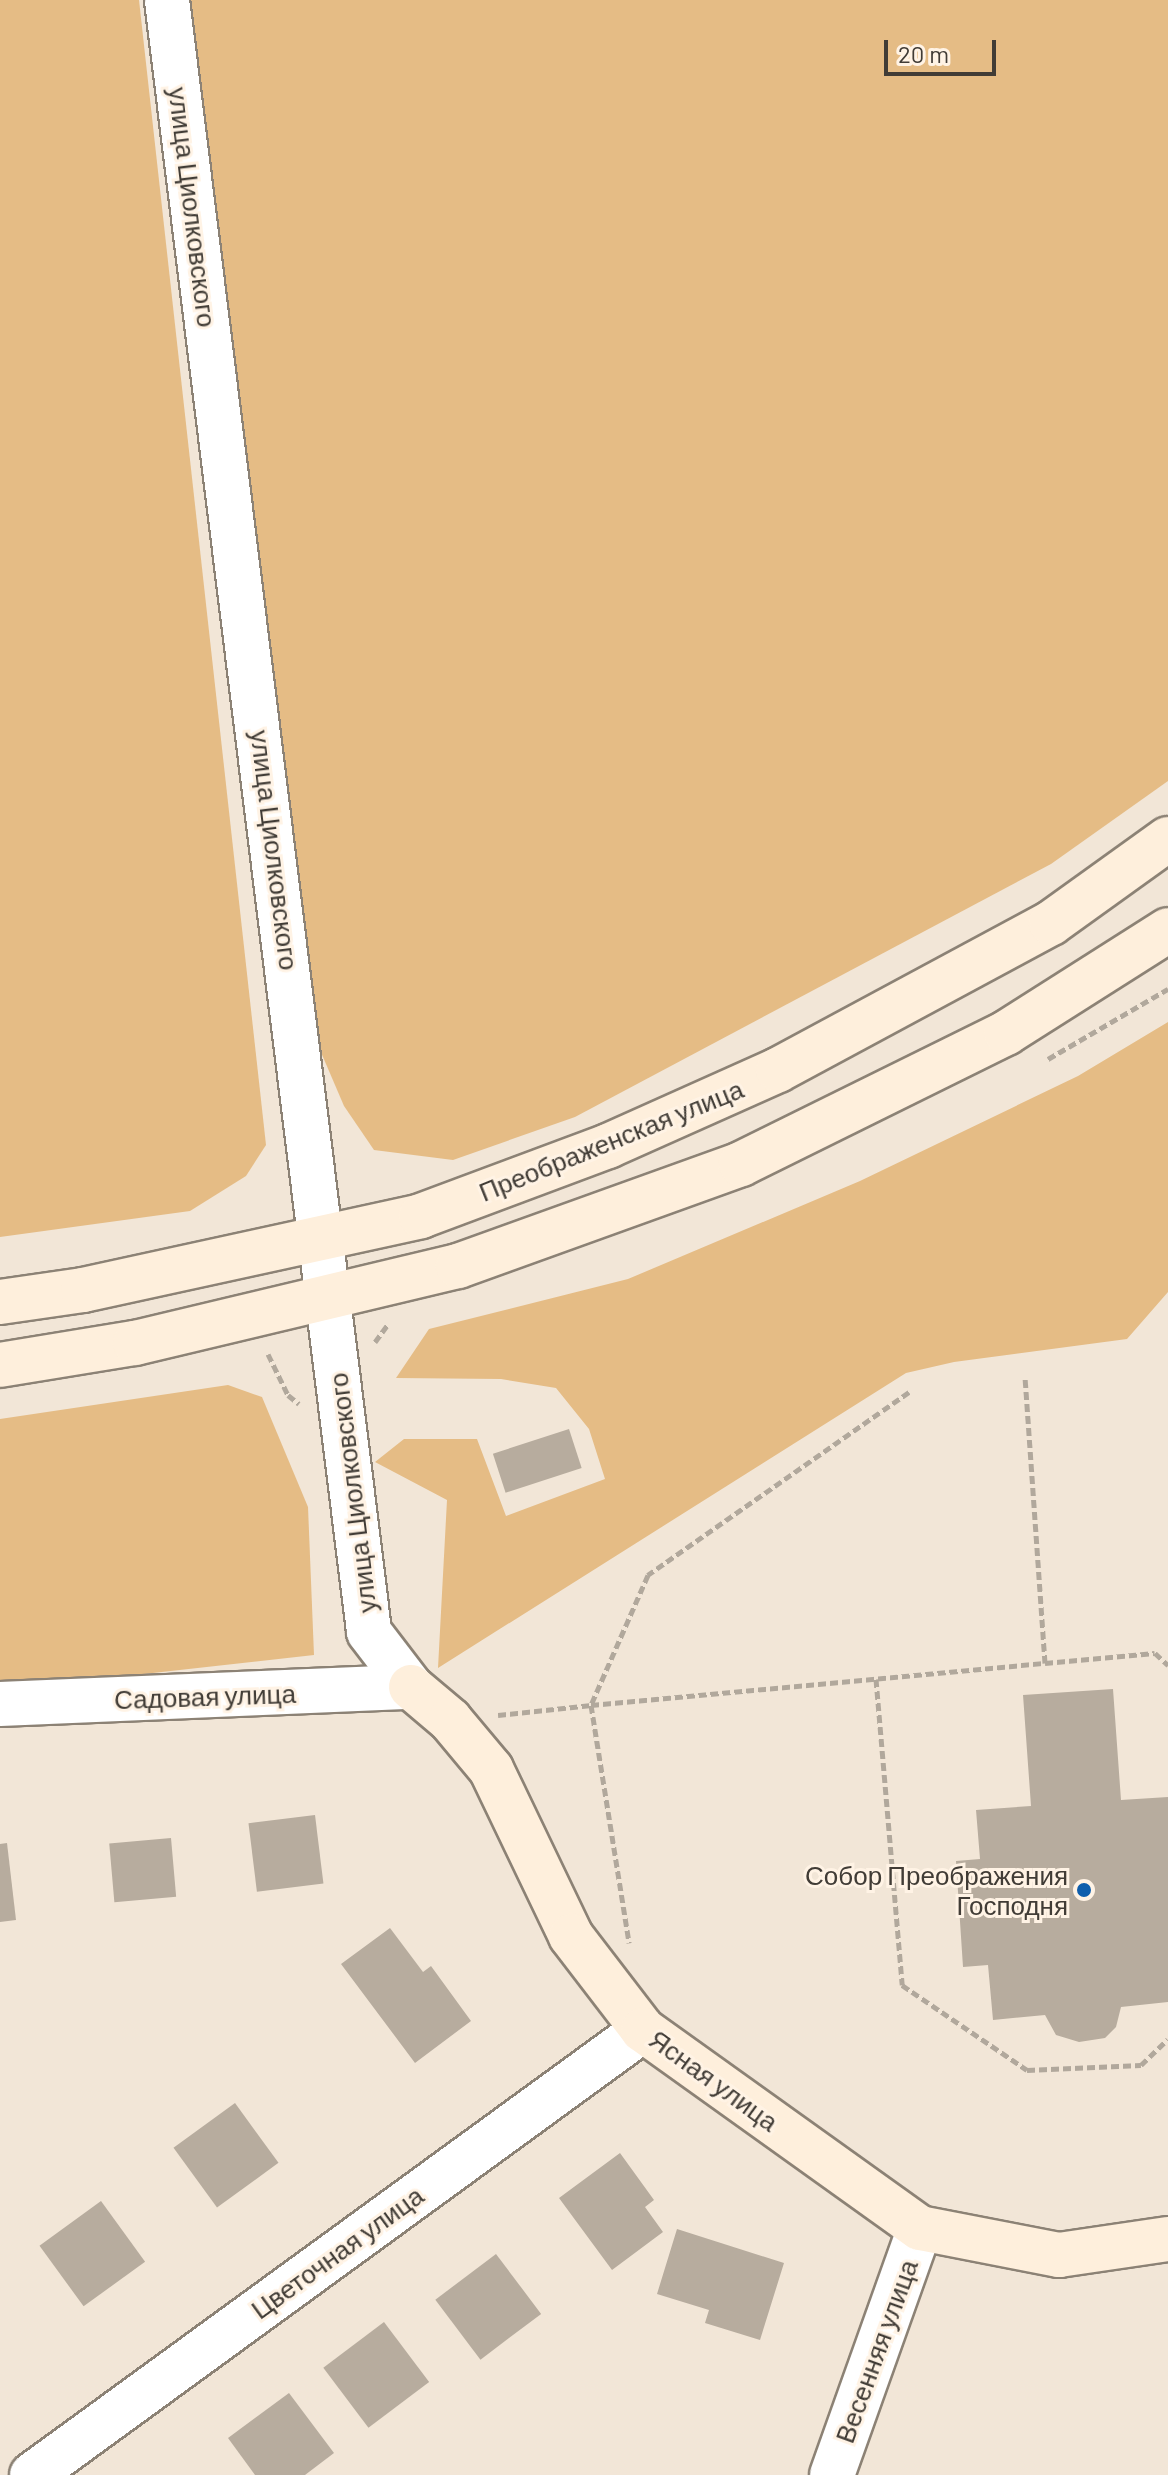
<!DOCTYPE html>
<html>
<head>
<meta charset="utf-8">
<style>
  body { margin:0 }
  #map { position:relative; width:1168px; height:2475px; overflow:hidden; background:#f2e6d7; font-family:Barlow,sans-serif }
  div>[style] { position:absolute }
  .green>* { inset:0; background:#e5bc85 }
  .building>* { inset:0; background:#b7ac9e; transform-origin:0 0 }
  .path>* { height:5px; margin-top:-2.5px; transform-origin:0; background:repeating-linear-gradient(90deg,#b1a89c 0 8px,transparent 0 12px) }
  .roads { filter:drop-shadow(2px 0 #8c8275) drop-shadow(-2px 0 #8c8275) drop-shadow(0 2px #8c8275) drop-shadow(0 -2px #8c8275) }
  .street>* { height:44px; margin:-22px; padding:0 22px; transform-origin:22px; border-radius:22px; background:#fff }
  .secondary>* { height:44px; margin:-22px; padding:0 22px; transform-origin:22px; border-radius:22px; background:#feefdc }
  .dots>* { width:22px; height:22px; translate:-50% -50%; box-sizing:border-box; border:4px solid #fff3e5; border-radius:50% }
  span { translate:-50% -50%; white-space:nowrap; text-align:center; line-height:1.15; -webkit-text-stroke:6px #fff3e5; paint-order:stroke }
  .street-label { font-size:26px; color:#413c36 }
  .poi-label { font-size:26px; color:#413c36 }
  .right { translate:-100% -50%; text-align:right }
  .scale { position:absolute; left:884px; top:40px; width:112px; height:36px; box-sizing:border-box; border:4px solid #413c36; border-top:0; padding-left:10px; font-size:24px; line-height:28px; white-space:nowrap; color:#413c36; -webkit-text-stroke:6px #fff3e5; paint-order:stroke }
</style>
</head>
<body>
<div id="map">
  <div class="green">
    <i style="clip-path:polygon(0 0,139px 0,266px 1145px,246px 1176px,190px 1211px,0 1237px)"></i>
    <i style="clip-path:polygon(187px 0,1168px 0,1168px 781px,1051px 864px,575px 1117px,453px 1160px,374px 1150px,344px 1106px,320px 1050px)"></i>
    <i style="clip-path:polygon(1168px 1022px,1168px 1292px,1127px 1339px,954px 1362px,906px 1373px,438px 1668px,447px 1500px,375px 1462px,404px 1439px,477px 1439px,506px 1516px,605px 1479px,589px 1429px,556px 1388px,501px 1379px,396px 1378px,429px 1329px,628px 1279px,860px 1181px,1078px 1076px)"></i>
    <i style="clip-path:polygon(228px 1385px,262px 1397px,308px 1507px,314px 1655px,0 1690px,0 1419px)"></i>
  </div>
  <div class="building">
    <i style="left:569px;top:1429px;width:41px;height:80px;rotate:72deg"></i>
    <i style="clip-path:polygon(1113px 1689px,1121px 1800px,1168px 1797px,1168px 2002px,1121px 2007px,1116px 2027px,1105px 2038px,1079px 2042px,1056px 2035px,1045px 2015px,993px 2020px,988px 1965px,963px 1967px,956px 1861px,980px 1859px,976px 1810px,1031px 1806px,1023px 1695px)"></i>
    <i style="left:315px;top:1815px;width:69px;height:67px;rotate:83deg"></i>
    <i style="left:171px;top:1838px;width:59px;height:62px;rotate:85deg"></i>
    <i style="clip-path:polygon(7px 1843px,16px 1920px,0 1922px,0 1844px)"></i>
    <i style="clip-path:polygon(390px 1928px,423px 1972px,431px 1966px,471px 2021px,415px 2063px,341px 1964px)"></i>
    <i style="left:235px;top:2103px;width:74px;height:76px;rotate:54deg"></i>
    <i style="clip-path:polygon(620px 2153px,654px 2200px,645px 2207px,663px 2232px,612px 2270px,559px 2198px)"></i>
    <i style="left:101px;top:2201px;width:75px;height:76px;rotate:54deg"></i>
    <i style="clip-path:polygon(677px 2229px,784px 2263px,760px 2340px,705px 2323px,709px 2310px,657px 2294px)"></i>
    <i style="left:496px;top:2254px;width:75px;height:76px;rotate:53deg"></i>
    <i style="left:384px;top:2322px;width:75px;height:76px;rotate:53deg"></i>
    <i style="clip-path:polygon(289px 2393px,334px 2453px,305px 2475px,255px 2475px,228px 2438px)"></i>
  </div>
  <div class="path">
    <i style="left:1048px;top:1059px;width:139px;rotate:-30.3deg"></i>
    <i style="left:375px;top:1342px;width:22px;rotate:-54deg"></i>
    <i style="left:268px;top:1354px;width:46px;rotate:64deg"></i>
    <i style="left:288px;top:1395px;width:14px;rotate:39deg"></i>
    <i style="left:909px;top:1392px;width:319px;rotate:145deg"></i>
    <i style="left:648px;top:1575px;width:142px;rotate:113.7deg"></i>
    <i style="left:591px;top:1705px;width:456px;rotate:-5.3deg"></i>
    <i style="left:1045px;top:1663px;width:286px;rotate:-94deg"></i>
    <i style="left:1045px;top:1663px;width:110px;rotate:-5.2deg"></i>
    <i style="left:1155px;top:1653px;width:18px;rotate:43deg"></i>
    <i style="left:876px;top:1679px;width:307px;rotate:85.1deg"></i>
    <i style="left:902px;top:1985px;width:151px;rotate:34.2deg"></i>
    <i style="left:1027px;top:2070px;width:114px;rotate:-2.5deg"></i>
    <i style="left:1141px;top:2065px;width:37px;rotate:-44deg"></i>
    <i style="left:498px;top:1715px;width:94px;rotate:-6.1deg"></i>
    <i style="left:591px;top:1705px;width:241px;rotate:80.9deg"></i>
  </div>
  <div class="roads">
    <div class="street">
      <i style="left:167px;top:0;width:1644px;rotate:82.94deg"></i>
      <i style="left:369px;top:1632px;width:69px;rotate:52.6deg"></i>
      <i style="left:0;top:1704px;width:411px;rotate:-2.4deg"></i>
      <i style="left:32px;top:2475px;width:756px;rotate:-36.07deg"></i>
      <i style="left:832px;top:2475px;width:262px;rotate:-70.4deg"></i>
    </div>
    <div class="secondary">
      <i style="left:0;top:1302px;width:84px;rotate:-8.2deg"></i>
      <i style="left:83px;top:1290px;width:346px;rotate:-12.3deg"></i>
      <i style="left:421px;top:1216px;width:200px;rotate:-20.5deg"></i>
      <i style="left:608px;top:1146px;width:186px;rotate:-24.1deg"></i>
      <i style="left:778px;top:1070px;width:310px;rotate:-28.3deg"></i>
      <i style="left:1051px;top:923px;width:144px;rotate:-35.7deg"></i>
      <i style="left:0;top:1365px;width:137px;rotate:-9.3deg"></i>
      <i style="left:135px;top:1343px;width:332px;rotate:-13.4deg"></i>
      <i style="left:458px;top:1266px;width:301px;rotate:-19.8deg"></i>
      <i style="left:741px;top:1164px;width:296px;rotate:-26.3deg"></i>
      <i style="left:1006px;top:1033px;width:192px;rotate:-32.4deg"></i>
      <i style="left:411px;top:1687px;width:51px;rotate:40.2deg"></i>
      <i style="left:450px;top:1720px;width:64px;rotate:50.1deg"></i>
      <i style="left:491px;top:1769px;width:185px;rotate:64.4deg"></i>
      <i style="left:571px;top:1936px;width:118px;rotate:52.5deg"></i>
      <i style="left:643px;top:2030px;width:340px;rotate:35.6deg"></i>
      <i style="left:920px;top:2228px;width:142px;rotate:11deg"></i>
      <i style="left:1059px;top:2255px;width:110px;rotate:-8.4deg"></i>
    </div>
  </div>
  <div class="dots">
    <i style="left:1084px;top:1890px;background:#0f5eac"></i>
  </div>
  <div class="street-label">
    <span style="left:193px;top:207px;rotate:83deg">улица Циолковского</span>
    <span style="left:275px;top:850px;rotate:83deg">улица Циолковского</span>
    <span style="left:611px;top:1140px;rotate:-22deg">Преображенская улица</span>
    <span style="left:352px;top:1493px;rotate:-97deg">улица Циолковского</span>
    <span style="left:205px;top:1696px;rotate:-2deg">Садовая улица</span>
    <span style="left:714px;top:2080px;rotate:36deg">Ясная улица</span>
    <span style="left:337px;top:2252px;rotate:-36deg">Цветочная улица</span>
    <span style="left:876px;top:2351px;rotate:-70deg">Весенняя улица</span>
  </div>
  <div class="poi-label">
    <span class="right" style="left:1068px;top:1890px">Собор Преображения<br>Господня</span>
  </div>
  <div class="scale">20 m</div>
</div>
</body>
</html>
